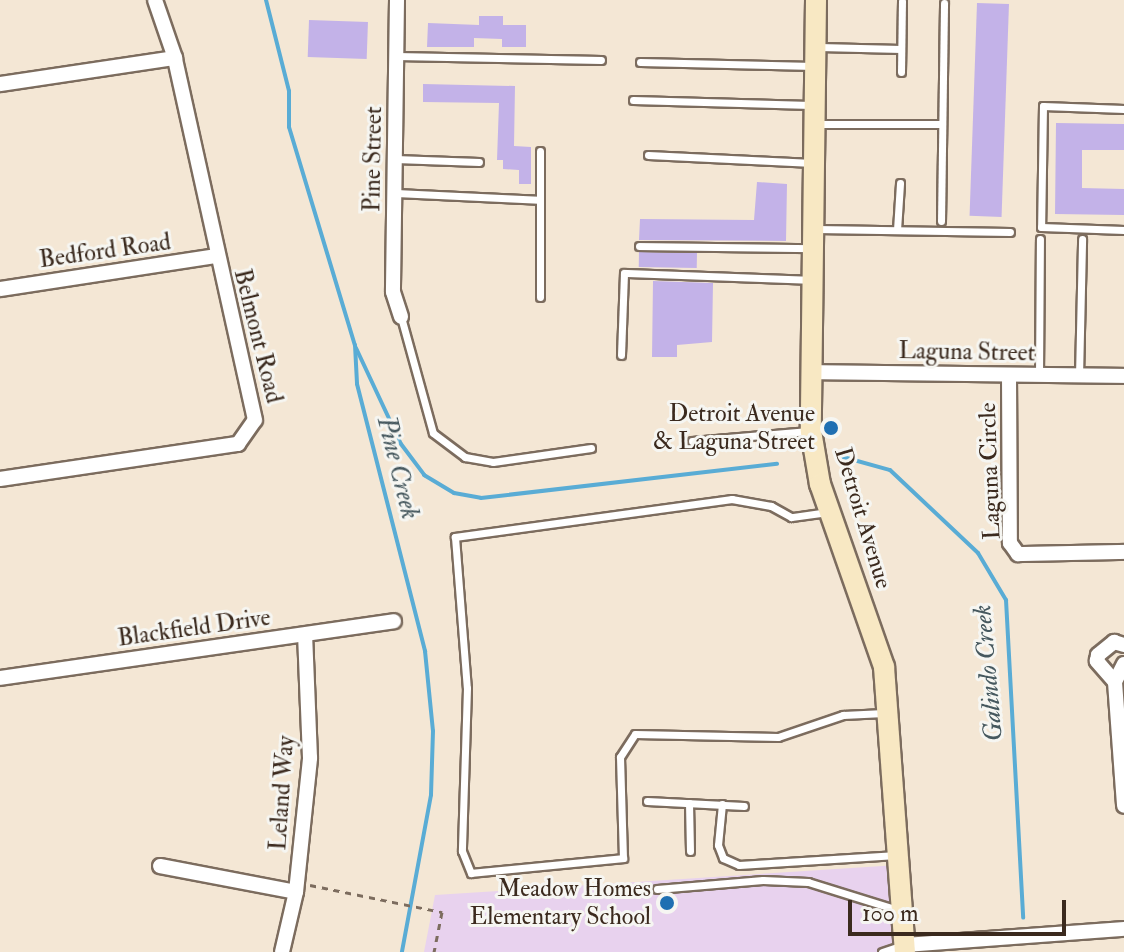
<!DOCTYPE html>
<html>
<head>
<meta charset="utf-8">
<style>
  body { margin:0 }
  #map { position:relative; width:1124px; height:952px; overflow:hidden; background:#f4e7d5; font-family:"IM FELL Double Pica",serif }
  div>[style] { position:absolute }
  .built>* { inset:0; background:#e8d2ee }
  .stream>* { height:4px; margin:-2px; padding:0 2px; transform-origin:2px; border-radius:2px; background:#59acd5 }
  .building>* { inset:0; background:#c3b2e8; transform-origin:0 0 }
  .path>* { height:3px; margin-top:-1.5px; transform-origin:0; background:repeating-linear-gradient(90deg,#7c6c5e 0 6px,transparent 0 12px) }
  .roads { filter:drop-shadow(2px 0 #7c6c5e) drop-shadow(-2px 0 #7c6c5e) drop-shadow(0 2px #7c6c5e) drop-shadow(0 -2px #7c6c5e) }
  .lane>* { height:7px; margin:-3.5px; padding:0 3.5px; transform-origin:3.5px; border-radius:3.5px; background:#fff }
  .street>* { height:14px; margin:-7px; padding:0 7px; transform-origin:7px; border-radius:7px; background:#fff }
  .secondary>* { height:20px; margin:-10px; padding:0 10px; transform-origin:10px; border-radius:10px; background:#f8e8c3 }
  .dots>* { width:22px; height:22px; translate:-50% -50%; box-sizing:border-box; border:4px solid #f6f6f2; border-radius:50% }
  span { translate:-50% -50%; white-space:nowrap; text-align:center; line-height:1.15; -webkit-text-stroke:6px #f6f6f2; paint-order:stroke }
  .street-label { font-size:24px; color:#3b2a1e }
  .poi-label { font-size:24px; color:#3b2a1e }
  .right { translate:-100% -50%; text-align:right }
  .water-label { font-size:26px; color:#46585e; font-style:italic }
  .scale { position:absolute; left:848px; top:900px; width:218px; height:36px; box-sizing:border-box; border:4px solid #3b2a1e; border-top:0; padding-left:10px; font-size:24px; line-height:28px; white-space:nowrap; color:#3b2a1e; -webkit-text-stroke:6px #f6f6f2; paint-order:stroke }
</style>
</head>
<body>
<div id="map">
  <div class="built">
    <i style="clip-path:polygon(898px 865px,905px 952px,424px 952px,435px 895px)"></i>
  </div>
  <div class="stream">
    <i style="left:266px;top:0;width:94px;rotate:75.8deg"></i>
    <i style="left:289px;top:91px;width:36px;rotate:90deg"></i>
    <i style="left:289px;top:127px;width:228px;rotate:73.2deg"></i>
    <i style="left:355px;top:345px;width:39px;rotate:87deg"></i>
    <i style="left:357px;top:384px;width:276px;rotate:75.7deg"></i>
    <i style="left:425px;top:651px;width:80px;rotate:84.3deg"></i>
    <i style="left:433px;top:731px;width:64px;rotate:91.8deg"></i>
    <i style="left:431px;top:795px;width:160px;rotate:100.5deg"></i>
    <i style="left:356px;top:348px;width:106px;rotate:64.9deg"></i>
    <i style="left:401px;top:444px;width:39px;rotate:53deg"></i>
    <i style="left:424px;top:475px;width:35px;rotate:31deg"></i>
    <i style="left:454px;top:493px;width:27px;rotate:10deg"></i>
    <i style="left:481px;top:498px;width:298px;rotate:-6.6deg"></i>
    <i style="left:843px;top:457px;width:49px;rotate:15.5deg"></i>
    <i style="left:890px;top:470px;width:121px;rotate:43.3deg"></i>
    <i style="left:978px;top:553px;width:55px;rotate:59.2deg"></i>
    <i style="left:1006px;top:600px;width:318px;rotate:86.9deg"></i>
  </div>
  <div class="building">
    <i style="left:977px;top:3px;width:32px;height:213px;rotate:2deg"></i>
    <i style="clip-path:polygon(479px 16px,503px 16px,503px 25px,526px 25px,526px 47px,502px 47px,502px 39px,474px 38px,474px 47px,427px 47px,428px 23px,479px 25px)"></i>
    <i style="left:309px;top:20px;width:59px;height:37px;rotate:2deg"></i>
    <i style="clip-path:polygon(423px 84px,515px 86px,514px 146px,531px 147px,531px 184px,519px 184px,519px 170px,503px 169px,503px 160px,497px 160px,499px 103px,423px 102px)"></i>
    <i style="clip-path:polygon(1056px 123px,1124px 124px,1124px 150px,1082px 150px,1082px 188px,1124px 189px,1124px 215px,1055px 214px)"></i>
    <i style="clip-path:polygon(757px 182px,787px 184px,786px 241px,639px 240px,640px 219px,754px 220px)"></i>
    <i style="left:639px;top:252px;width:58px;height:15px;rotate:1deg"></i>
    <i style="clip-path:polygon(653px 281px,713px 283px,712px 342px,677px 345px,677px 357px,652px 357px)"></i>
  </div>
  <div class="path">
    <i style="left:310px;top:885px;width:135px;rotate:11.6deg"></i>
    <i style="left:442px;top:912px;width:41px;rotate:101.3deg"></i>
  </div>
  <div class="roads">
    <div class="lane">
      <i style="left:819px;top:47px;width:82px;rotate:1.4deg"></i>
      <i style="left:396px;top:56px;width:205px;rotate:1.1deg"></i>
      <i style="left:640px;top:62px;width:174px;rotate:1.3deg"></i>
      <i style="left:901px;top:72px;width:71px;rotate:-89.2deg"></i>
      <i style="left:633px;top:100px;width:178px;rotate:1.6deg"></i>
      <i style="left:1124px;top:109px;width:81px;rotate:-177.9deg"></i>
      <i style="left:1043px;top:106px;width:121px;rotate:90.9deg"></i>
      <i style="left:1041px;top:227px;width:83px;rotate:2.1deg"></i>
      <i style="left:816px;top:124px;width:126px"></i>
      <i style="left:540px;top:151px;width:146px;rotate:90deg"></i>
      <i style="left:648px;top:155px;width:165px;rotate:2.8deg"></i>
      <i style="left:395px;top:159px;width:84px;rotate:2deg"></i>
      <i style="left:394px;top:193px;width:146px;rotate:2.7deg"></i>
      <i style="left:941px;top:221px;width:218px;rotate:-89.2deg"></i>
      <i style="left:816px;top:229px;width:194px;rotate:0.9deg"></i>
      <i style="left:897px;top:230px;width:47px;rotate:-86.3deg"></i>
      <i style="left:639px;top:246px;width:173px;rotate:0.7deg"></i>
      <i style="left:401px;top:317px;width:120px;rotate:74.6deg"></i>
      <i style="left:433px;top:433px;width:40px;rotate:37deg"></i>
      <i style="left:465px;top:457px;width:28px;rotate:10deg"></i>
      <i style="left:493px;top:462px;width:99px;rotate:-8.1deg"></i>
      <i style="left:621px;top:355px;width:82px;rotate:-87.9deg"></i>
      <i style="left:624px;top:273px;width:187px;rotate:2.1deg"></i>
      <i style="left:1039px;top:376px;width:137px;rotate:-89.6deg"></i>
      <i style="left:1079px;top:376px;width:137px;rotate:-88.7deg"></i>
      <i style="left:692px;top:441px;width:117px;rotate:-4.9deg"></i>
      <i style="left:828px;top:512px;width:37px;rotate:172deg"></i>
      <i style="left:791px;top:517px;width:23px;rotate:-151deg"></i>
      <i style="left:771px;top:506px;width:40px;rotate:-170deg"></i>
      <i style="left:732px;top:499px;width:280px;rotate:172.2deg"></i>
      <i style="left:455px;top:537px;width:151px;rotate:85.5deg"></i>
      <i style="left:467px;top:688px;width:163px;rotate:91.8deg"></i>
      <i style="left:462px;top:851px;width:24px;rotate:68deg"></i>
      <i style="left:471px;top:873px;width:153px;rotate:-5.6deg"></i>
      <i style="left:623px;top:858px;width:101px;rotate:-91.7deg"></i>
      <i style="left:620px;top:757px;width:27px;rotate:-57deg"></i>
      <i style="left:635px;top:734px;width:143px;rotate:1.2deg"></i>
      <i style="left:778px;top:737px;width:69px;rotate:-18.7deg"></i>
      <i style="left:843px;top:715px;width:41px;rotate:-2.8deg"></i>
      <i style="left:647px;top:801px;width:97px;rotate:3deg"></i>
      <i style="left:689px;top:803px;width:48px;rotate:88.8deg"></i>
      <i style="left:722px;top:804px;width:41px;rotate:95.6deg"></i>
      <i style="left:718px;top:845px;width:14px;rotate:69deg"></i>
      <i style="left:723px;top:858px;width:17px;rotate:24deg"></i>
      <i style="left:739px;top:865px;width:158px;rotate:-3.6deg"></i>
      <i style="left:657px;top:889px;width:106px;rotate:-4.9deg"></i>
      <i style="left:763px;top:880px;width:45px;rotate:2.5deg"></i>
      <i style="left:808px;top:882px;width:97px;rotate:17.3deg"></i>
      <i style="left:882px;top:952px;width:22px;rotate:-18deg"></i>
    </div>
    <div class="street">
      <i style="left:397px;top:0;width:292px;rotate:90.8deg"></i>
      <i style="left:393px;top:292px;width:26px;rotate:72deg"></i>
      <i style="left:0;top:84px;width:177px;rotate:-8.5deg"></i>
      <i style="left:0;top:289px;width:219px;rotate:-8.7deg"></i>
      <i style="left:809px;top:372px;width:315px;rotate:0.7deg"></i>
      <i style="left:1009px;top:375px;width:168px;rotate:89.7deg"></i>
      <i style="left:1010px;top:543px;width:14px;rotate:54deg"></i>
      <i style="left:1018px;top:554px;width:106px;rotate:-1.1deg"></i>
      <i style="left:0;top:479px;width:241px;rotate:-8.4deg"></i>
      <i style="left:238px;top:444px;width:29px;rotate:-55deg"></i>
      <i style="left:255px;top:420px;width:371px;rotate:-102.5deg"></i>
      <i style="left:175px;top:58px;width:61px;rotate:-109deg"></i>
      <i style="left:1124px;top:664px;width:20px;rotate:117deg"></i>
      <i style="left:1115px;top:682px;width:124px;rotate:85.8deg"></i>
      <i style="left:0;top:678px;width:398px;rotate:-8.2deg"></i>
      <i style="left:1115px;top:682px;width:28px;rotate:-131deg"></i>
      <i style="left:1097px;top:661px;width:6px;rotate:-81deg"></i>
      <i style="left:1098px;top:655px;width:21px;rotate:-39deg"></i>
      <i style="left:1114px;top:642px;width:10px;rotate:17deg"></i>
      <i style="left:160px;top:866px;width:138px;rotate:10.8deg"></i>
      <i style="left:905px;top:945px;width:220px;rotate:-4.2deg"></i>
      <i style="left:282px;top:952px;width:62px;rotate:-76.9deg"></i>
      <i style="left:296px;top:892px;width:135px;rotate:-84deg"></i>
      <i style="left:310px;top:758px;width:123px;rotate:-92.3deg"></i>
    </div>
    <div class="secondary">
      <i style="left:816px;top:0;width:431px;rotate:90.7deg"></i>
      <i style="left:811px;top:431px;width:54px;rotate:80.4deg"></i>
      <i style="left:820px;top:484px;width:194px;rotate:70.7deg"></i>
      <i style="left:884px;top:667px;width:286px;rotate:85.8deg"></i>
    </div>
  </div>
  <div class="dots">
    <i style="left:831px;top:428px;background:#1f6fb2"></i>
    <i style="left:667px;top:903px;background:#1f6fb2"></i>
  </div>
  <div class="street-label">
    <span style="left:373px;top:159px;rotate:-89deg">Pine Street</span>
    <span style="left:105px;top:251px;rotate:-8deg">Bedford Road</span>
    <span style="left:258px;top:336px;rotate:76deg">Belmont Road</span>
    <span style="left:967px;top:352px;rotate:1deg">Laguna Street</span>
    <span style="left:990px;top:471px;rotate:-92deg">Laguna Circle</span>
    <span style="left:863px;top:518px;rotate:73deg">Detroit Avenue</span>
    <span style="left:194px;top:628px;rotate:-8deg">Blackfield Drive</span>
    <span style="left:282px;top:793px;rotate:-86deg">Leland Way</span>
  </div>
  <div class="poi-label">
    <span class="right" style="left:815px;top:428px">Detroit Avenue<br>&amp; Laguna Street</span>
    <span class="right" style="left:651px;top:903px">Meadow Homes<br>Elementary School</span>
  </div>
  <div class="water-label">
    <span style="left:397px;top:468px;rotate:76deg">Pine Creek</span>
    <span style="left:989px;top:673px;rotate:-95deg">Galindo Creek</span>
  </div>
  <div class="scale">100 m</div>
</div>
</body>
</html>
